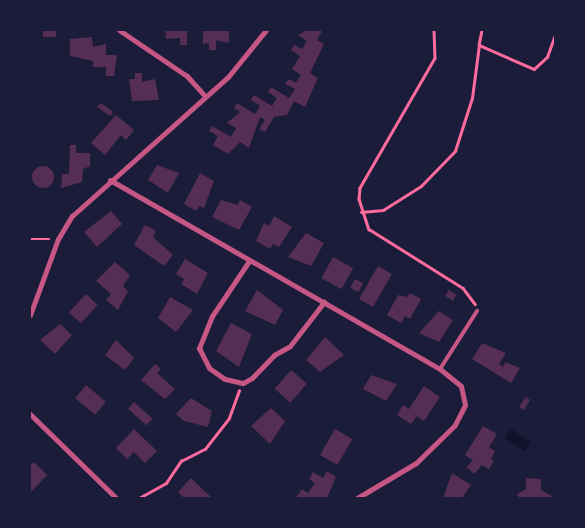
<!DOCTYPE html>
<html>
<head>
<meta charset="utf-8">
<style>
  body { margin:0 }
  #map { position:relative; width:585px; height:528px; overflow:hidden; background:#1b1b3a; font-family:"Source Sans 3",sans-serif }
  div>[style] { position:absolute }
  .water>* { inset:0; background:#12122b; transform-origin:0 0 }
  .building>* { inset:0; background:#542f53; transform-origin:0 0 }
  .round { border-radius:50% }
  .path>* { height:2.5px; margin:-1.25px; padding:0 1.25px; transform-origin:1.25px; border-radius:1.25px; background:#ff6b9d }
  .service>* { height:4px; margin:-2px; padding:0 2px; transform-origin:2px; border-radius:2px; background:#c65784 }
  .minor>* { height:5px; margin:-2.5px; padding:0 2.5px; transform-origin:2.5px; border-radius:2.5px; background:#c65784 }
  span { translate:-50% -50%; white-space:nowrap; text-align:center; line-height:1.15; -webkit-text-stroke:4px #1b1b3a; paint-order:stroke }
  .frame { position:absolute; inset:0; border:31px solid #1b1b3a; pointer-events:none }
</style>
</head>
<body>
<div id="map">
  <div class="water">
    <i style="left:511px;top:429px;width:24px;height:11px;rotate:33deg"></i>
  </div>
  <div class="building">
    <i style="left:43px;top:30px;width:13px;height:7px"></i>
    <i style="clip-path:polygon(165px 30px,187px 30px,187px 45px,180px 45px,180px 38px,166px 39px)"></i>
    <i style="clip-path:polygon(203px 30px,229px 30px,229px 43px,216px 40px,216px 50px,209px 50px,209px 43px,203px 44px)"></i>
    <i style="clip-path:polygon(307px 30px,329px 30px,322px 31px,317px 40px,324px 44px,310px 73px,318px 78px,305px 107px,294px 101px,287px 115px,274px 117px,265px 132px,259px 129px,265px 120px,260px 117px,249px 148px,240px 142px,228px 154px,213px 145px,218px 136px,209px 131px,212px 126px,231px 137px,236px 128px,227px 123px,240px 112px,234px 108px,237px 103px,255px 114px,260px 106px,251px 100px,254px 95px,272px 106px,277px 98px,268px 92px,271px 87px,289px 98px,295px 89px,285px 84px,289px 79px,296px 83px,301px 75px,292px 69px,300px 56px,291px 50px,294px 45px,302px 49px,307px 41px,298px 35px)"></i>
    <i style="clip-path:polygon(92px 37px,93px 47px,106px 44px,106px 55px,117px 55px,114px 76px,106px 76px,106px 67px,93px 67px,93px 61px,70px 56px,70px 39px)"></i>
    <i style="clip-path:polygon(135px 73px,142px 73px,142px 82px,155px 79px,159px 100px,132px 101px,129px 79px,135px 79px)"></i>
    <i style="clip-path:polygon(101px 103px,113px 112px,110px 116px,97px 107px)"></i>
    <i style="clip-path:polygon(116px 115px,134px 130px,126px 140px,121px 135px,105px 155px,91px 143px)"></i>
    <i style="clip-path:polygon(70px 145px,76px 145px,76px 153px,90px 153px,90px 166px,83px 169px,82px 182px,61px 188px,62px 174px,69px 174px)"></i>
    <i style="clip-path:polygon(157px 165px,179px 173px,168px 193px,148px 180px)"></i>
    <i class="round" style="left:32px;top:166px;width:22px;height:22px"></i>
    <i style="clip-path:polygon(200px 173px,214px 181px,204px 208px,199px 206px,196px 211px,184px 204px)"></i>
    <i style="clip-path:polygon(221px 200px,238px 205px,240px 200px,252px 207px,239px 230px,212px 217px)"></i>
    <i style="clip-path:polygon(111px 211px,122px 224px,97px 247px,84px 232px)"></i>
    <i style="clip-path:polygon(274px 216px,292px 227px,279px 247px,273px 244px,270px 249px,256px 241px,264px 223px,269px 226px)"></i>
    <i style="clip-path:polygon(145px 225px,156px 231px,153px 237px,173px 255px,164px 266px,134px 245px)"></i>
    <i style="clip-path:polygon(306px 233px,324px 243px,311px 266px,288px 257px)"></i>
    <i style="left:333px;top:257px;width:23px;height:24px;rotate:29deg"></i>
    <i style="clip-path:polygon(185px 259px,208px 273px,197px 294px,181px 284px,184px 279px,176px 274px)"></i>
    <i style="clip-path:polygon(115px 262px,130px 275px,123px 286px,128px 291px,118px 310px,106px 300px,111px 294px,96px 281px)"></i>
    <i style="left:378px;top:266px;width:16px;height:38px;rotate:30deg"></i>
    <i style="left:355px;top:279px;width:9px;height:10px;rotate:27deg"></i>
    <i style="clip-path:polygon(257px 290px,283px 310px,275px 325px,245px 311px)"></i>
    <i style="left:449px;top:290px;width:9px;height:7px;rotate:32deg"></i>
    <i style="clip-path:polygon(410px 293px,421px 299px,410px 319px,405px 316px,401px 323px,387px 315px,398px 295px,407px 297px)"></i>
    <i style="left:86px;top:294px;width:16px;height:25px;rotate:43deg"></i>
    <i style="clip-path:polygon(170px 297px,193px 310px,176px 332px,158px 318px)"></i>
    <i style="clip-path:polygon(439px 311px,453px 320px,439px 342px,419px 333px)"></i>
    <i style="clip-path:polygon(231px 323px,252px 334px,239px 367px,216px 351px)"></i>
    <i style="clip-path:polygon(60px 324px,72px 335px,55px 354px,40px 340px)"></i>
    <i style="clip-path:polygon(325px 337px,344px 355px,320px 372px,306px 360px)"></i>
    <i style="clip-path:polygon(116px 340px,134px 358px,125px 370px,105px 355px)"></i>
    <i style="clip-path:polygon(482px 343px,506px 353px,499px 364px,503px 367px,505px 362px,520px 368px,511px 383px,472px 359px)"></i>
    <i style="clip-path:polygon(155px 364px,161px 369px,157px 373px,175px 389px,165px 399px,141px 380px)"></i>
    <i style="left:291px;top:370px;width:21px;height:25px;rotate:41deg"></i>
    <i style="clip-path:polygon(371px 375px,397px 384px,386px 401px,363px 389px)"></i>
    <i style="left:86px;top:385px;width:26px;height:17px;rotate:40deg"></i>
    <i style="clip-path:polygon(424px 386px,440px 397px,424px 421px,417px 416px,411px 424px,397px 415px,403px 405px,409px 409px)"></i>
    <i style="clip-path:polygon(526px 397px,530px 400px,524px 410px,519px 407px)"></i>
    <i style="clip-path:polygon(191px 398px,212px 411px,208px 427px,184px 421px,176px 414px)"></i>
    <i style="left:134px;top:402px;width:25px;height:9px;rotate:42deg"></i>
    <i style="clip-path:polygon(271px 408px,285px 421px,270px 444px,251px 426px)"></i>
    <i style="clip-path:polygon(483px 426px,497px 434px,489px 447px,495px 451px,491px 459px,494px 461px,489px 469px,482px 465px,474px 474px,467px 467px,473px 460px,465px 455px)"></i>
    <i style="clip-path:polygon(134px 429px,157px 451px,145px 463px,134px 452px,127px 459px,116px 448px)"></i>
    <i style="left:335px;top:429px;width:20px;height:30px;rotate:30deg"></i>
    <i style="clip-path:polygon(34px 462px,47px 475px,30px 493px,30px 466px)"></i>
    <i style="clip-path:polygon(327px 471px,336px 477px,327px 498px,296px 498px,302px 489px,308px 493px,315px 483px,309px 479px,313px 472px,323px 478px)"></i>
    <i style="clip-path:polygon(452px 473px,471px 485px,462px 498px,443px 498px)"></i>
    <i style="clip-path:polygon(191px 478px,197px 484px,212px 498px,184px 498px,178px 492px)"></i>
    <i style="clip-path:polygon(526px 478px,541px 479px,541px 490px,555px 498px,519px 498px,517px 494px,526px 489px)"></i>
  </div>
  <div class="path">
    <i style="left:434px;top:30px;width:28px;rotate:88deg"></i>
    <i style="left:435px;top:58px;width:150px;rotate:120deg"></i>
    <i style="left:360px;top:188px;width:11px;rotate:95deg"></i>
    <i style="left:359px;top:199px;width:32px;rotate:72deg"></i>
    <i style="left:369px;top:229px;width:111px;rotate:32.1deg"></i>
    <i style="left:463px;top:288px;width:20px;rotate:53deg"></i>
    <i style="left:482px;top:30px;width:15px;rotate:101deg"></i>
    <i style="left:479px;top:45px;width:60px;rotate:23.6deg"></i>
    <i style="left:534px;top:69px;width:18px;rotate:-43deg"></i>
    <i style="left:547px;top:57px;width:23px;rotate:-70deg"></i>
    <i style="left:361px;top:212px;width:22px;rotate:-5deg"></i>
    <i style="left:383px;top:210px;width:45px;rotate:-32.3deg"></i>
    <i style="left:421px;top:186px;width:49px;rotate:-45.8deg"></i>
    <i style="left:455px;top:151px;width:56px;rotate:-72.2deg"></i>
    <i style="left:472px;top:98px;width:53px;rotate:-82.5deg"></i>
    <i style="left:30px;top:239px;width:19px"></i>
    <i style="left:139px;top:498px;width:31px;rotate:-29deg"></i>
    <i style="left:166px;top:483px;width:27px;rotate:-56deg"></i>
    <i style="left:181px;top:461px;width:27px;rotate:-27deg"></i>
    <i style="left:205px;top:449px;width:39px;rotate:-52deg"></i>
    <i style="left:229px;top:418px;width:29px;rotate:-70deg"></i>
  </div>
  <div class="service">
    <i style="left:440px;top:369px;width:69px;rotate:-57.5deg"></i>
  </div>
  <div class="minor">
    <i style="left:119px;top:30px;width:82px;rotate:34.1deg"></i>
    <i style="left:187px;top:76px;width:27px;rotate:48deg"></i>
    <i style="left:110px;top:180px;width:380px;rotate:29.8deg"></i>
    <i style="left:440px;top:369px;width:27px;rotate:39deg"></i>
    <i style="left:461px;top:386px;width:19px;rotate:78deg"></i>
    <i style="left:465px;top:405px;width:22px;rotate:117deg"></i>
    <i style="left:455px;top:425px;width:54px;rotate:135.7deg"></i>
    <i style="left:416px;top:463px;width:69px;rotate:149.3deg"></i>
    <i style="left:249px;top:261px;width:66px;rotate:123.9deg"></i>
    <i style="left:212px;top:316px;width:35px;rotate:112deg"></i>
    <i style="left:199px;top:348px;width:22px;rotate:63deg"></i>
    <i style="left:209px;top:368px;width:19px;rotate:35deg"></i>
    <i style="left:225px;top:379px;width:18px;rotate:13deg"></i>
    <i style="left:243px;top:383px;width:10px;rotate:-29deg"></i>
    <i style="left:252px;top:378px;width:32px;rotate:-46deg"></i>
    <i style="left:274px;top:355px;width:18px;rotate:-29deg"></i>
    <i style="left:290px;top:346px;width:56px;rotate:-52.3deg"></i>
    <i style="left:30px;top:315px;width:81px;rotate:-69.8deg"></i>
    <i style="left:58px;top:239px;width:27px;rotate:-59deg"></i>
    <i style="left:72px;top:216px;width:209px;rotate:-41.7deg"></i>
    <i style="left:228px;top:77px;width:60px;rotate:-51deg"></i>
    <i style="left:30px;top:414px;width:120px;rotate:44.3deg"></i>
  </div>
  <div class="frame"></div>
</div>
</body>
</html>
